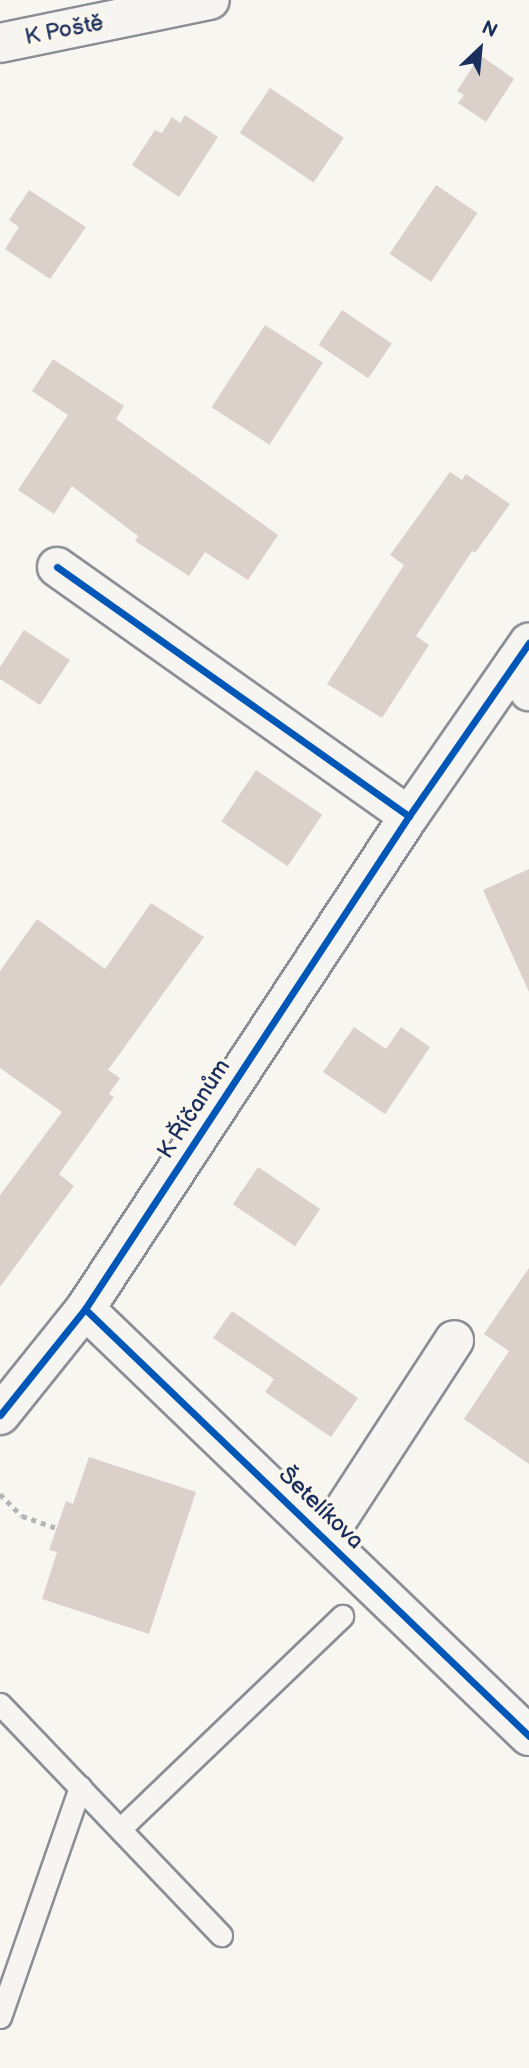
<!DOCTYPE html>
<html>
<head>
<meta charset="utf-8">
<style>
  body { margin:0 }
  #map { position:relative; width:529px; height:2068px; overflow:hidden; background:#f8f6f0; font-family:"Balsamiq Sans",sans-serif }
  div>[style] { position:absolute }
  .building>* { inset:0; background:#dbd0ca; transform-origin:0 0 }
  .path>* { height:4.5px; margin-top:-2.25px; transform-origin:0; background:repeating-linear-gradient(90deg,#b3b5b7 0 5px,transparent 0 10px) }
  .roads { filter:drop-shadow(2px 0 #8b8e94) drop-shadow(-2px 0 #8b8e94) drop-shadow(0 2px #8b8e94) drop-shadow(0 -2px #8b8e94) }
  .lane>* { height:21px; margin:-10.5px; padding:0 10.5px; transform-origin:10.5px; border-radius:10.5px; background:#f6f5f1 }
  .street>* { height:38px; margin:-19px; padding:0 19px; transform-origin:19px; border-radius:19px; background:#f6f5f1 }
  .secondary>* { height:38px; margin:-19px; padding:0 19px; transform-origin:19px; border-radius:19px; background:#f6f5f1 }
  .cycleway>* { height:7px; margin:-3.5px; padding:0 3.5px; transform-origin:3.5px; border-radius:3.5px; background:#0057b8 }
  span { translate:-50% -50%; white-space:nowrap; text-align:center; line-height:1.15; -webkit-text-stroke:7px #fbf7ec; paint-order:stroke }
  .street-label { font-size:23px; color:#1b2f5e }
  .north { position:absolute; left:445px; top:14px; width:70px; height:70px; -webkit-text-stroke:5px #fbf7ec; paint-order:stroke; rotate:26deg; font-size:19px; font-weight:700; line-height:28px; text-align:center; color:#1b2f5e }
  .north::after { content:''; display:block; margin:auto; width:24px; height:32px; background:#1b2f5e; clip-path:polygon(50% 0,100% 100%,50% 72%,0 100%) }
</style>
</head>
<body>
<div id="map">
  <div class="building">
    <i style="clip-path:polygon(480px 55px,514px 79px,486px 122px,458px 103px,464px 95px,457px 91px)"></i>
    <i style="left:270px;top:88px;width:89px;height:54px;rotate:34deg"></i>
    <i style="clip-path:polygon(185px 115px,218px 137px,179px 197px,132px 165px,155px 130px,162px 133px,172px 117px,180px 123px)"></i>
    <i style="left:436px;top:185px;width:50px;height:83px;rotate:34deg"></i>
    <i style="clip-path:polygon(29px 190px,86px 227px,50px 279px,5px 249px,19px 227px,9px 220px)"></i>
    <i style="left:342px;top:310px;width:60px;height:42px;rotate:34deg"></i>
    <i style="left:265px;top:325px;width:69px;height:98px;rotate:33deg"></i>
    <i style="clip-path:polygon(53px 359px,124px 406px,116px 419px,278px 535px,248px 580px,205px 552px,189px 576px,135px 541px,138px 536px,72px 486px,54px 514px,18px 490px,68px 415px,32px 391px)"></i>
    <i style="clip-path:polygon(450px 472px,462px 480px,466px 474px,510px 504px,475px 553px,472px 551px,416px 636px,429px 645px,382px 718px,327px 684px,404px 565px,390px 555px)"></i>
    <i style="clip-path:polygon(24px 630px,70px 660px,40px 705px,0 679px,0 667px)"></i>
    <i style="left:256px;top:770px;width:80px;height:62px;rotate:34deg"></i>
    <i style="clip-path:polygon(529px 869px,529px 992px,483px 890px)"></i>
    <i style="clip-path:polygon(151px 903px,204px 937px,108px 1070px,120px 1078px,109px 1094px,114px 1097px,59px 1174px,74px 1186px,0 1287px,0 1195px,62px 1112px,0 1068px,0 971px,37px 919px,105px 969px)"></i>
    <i style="clip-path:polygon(354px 1027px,386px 1049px,401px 1027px,430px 1047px,385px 1114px,323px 1072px)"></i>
    <i style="left:258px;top:1167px;width:75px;height:45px;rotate:34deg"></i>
    <i style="clip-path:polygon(529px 1268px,529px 1464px,464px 1419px,509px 1351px,484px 1334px)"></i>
    <i style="clip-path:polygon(232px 1311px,358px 1398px,331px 1437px,265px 1392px,274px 1379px,213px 1338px)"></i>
    <i style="clip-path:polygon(89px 1457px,196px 1492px,149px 1634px,42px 1599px,57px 1552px,49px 1550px,66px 1501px,73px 1504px)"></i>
  </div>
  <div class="path">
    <i style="left:0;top:1494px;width:31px;rotate:45deg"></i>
    <i style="left:22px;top:1516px;width:37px;rotate:19deg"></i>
  </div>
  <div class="roads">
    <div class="lane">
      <i style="left:0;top:1704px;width:320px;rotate:46.3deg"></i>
      <i style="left:120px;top:1829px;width:308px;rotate:-43.8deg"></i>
      <i style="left:0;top:2017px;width:244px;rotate:-70.8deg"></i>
    </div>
    <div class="street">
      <i style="left:0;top:43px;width:214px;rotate:-11.6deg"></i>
      <i style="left:57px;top:567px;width:431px;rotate:35.3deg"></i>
      <i style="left:516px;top:662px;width:32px;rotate:66deg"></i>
      <i style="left:85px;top:1309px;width:616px;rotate:43.88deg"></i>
      <i style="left:325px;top:1539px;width:237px;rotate:-57deg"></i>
    </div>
    <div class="secondary">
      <i style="left:0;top:1415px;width:136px;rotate:-51.3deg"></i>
      <i style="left:85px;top:1309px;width:590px;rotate:-56.69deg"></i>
      <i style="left:409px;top:816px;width:211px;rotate:-55.3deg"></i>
    </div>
  </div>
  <div class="cycleway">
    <i style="left:57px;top:567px;width:431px;rotate:35.3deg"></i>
    <i style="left:85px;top:1309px;width:616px;rotate:43.88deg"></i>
    <i style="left:0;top:1415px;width:136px;rotate:-51.3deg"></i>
    <i style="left:85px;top:1309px;width:590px;rotate:-56.69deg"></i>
    <i style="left:409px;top:816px;width:211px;rotate:-55.3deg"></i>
  </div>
  <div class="street-label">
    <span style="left:64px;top:30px;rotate:-11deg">K Poště</span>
    <span style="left:194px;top:1109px;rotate:-57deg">K Říčanům</span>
    <span style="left:321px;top:1508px;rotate:44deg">Šetelíkova</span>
  </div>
  <div class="north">N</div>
</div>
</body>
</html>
